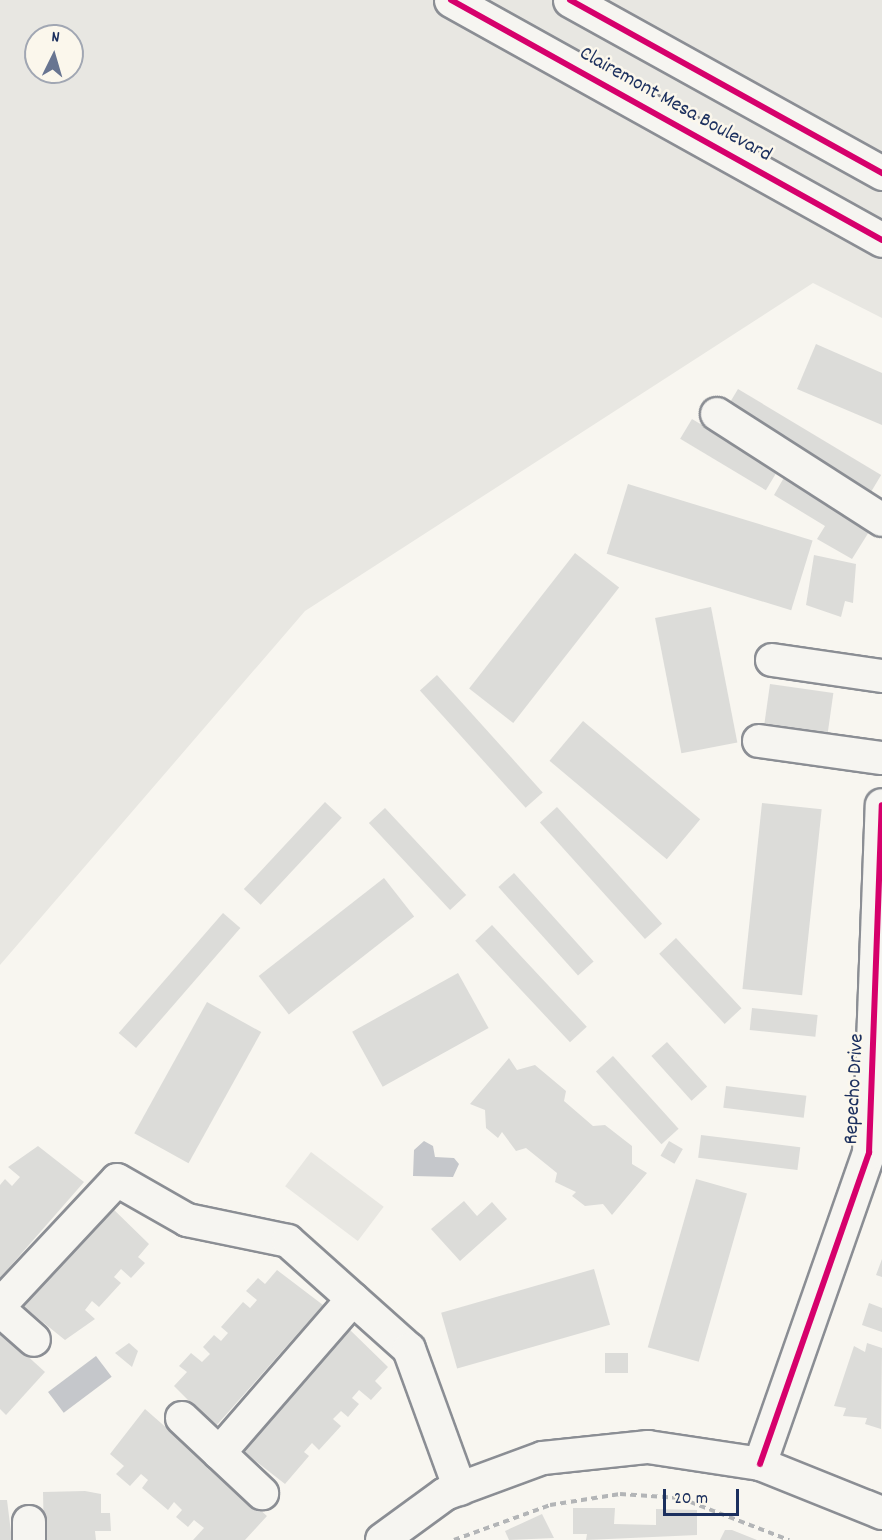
<!DOCTYPE html>
<html>
<head>
<meta charset="utf-8">
<style>
  body { margin:0 }
  #map { position:relative; width:882px; height:1540px; overflow:hidden; background:#f8f6f0; font-family:Dekko,sans-serif }
  div>[style] { position:absolute }
  .green>* { inset:0; background:#e8e7e2; transform-origin:0 0 }
  .water>* { inset:0; background:#c5c7cb; transform-origin:0 0 }
  .building>* { inset:0; background:#dcdcd9; transform-origin:0 0 }
  .path>* { height:4px; margin-top:-2px; transform-origin:0; background:repeating-linear-gradient(90deg,#b3b5b7 0 6px,transparent 0 10.5px) }
  .roads { filter:drop-shadow(2px 0 #8b8e94) drop-shadow(-2px 0 #8b8e94) drop-shadow(0 2px #8b8e94) drop-shadow(0 -2px #8b8e94) }
  .minor>* { height:32px; margin:-16px; padding:0 16px; transform-origin:16px; border-radius:16px; background:#f6f5f1 }
  .major>* { height:33px; margin:-16.5px; padding:0 16.5px; transform-origin:16.5px; border-radius:16.5px; background:#f6f5f1 }
  .cycleway>* { height:6px; margin:-3px; padding:0 3px; transform-origin:3px; border-radius:3px; background:#d6006c }
  span { translate:-50% -50%; white-space:nowrap; text-align:center; line-height:1.15; -webkit-text-stroke:5px #fbf7ec; paint-order:stroke }
  .street-label { font-size:21px; color:#1b2f5e }
  .north { position:absolute; left:24px; top:24px; width:60px; height:60px; box-sizing:border-box; background:#fbf7ec; border:2px solid #a1a7b3; border-radius:50%; rotate:5deg; font-size:16px; font-weight:700; line-height:24px; text-align:center; color:#1b2f5e }
  .north::after { content:''; display:block; margin:auto; width:21px; height:27px; background:#687591; clip-path:polygon(50% 0,100% 100%,50% 72%,0 100%) }
  .scale { position:absolute; left:663px; top:1489px; width:76px; height:27px; box-sizing:border-box; border:3px solid #1b2f5e; border-top:0; padding-left:8px; font-size:18px; line-height:21px; white-space:nowrap; color:#1b2f5e; -webkit-text-stroke:4px #fbf7ec; paint-order:stroke }
</style>
</head>
<body>
<div id="map">
  <div class="green">
    <i style="clip-path:polygon(evenodd,0 0,882px 0,882px 318px,813px 283px,305px 611px,0 965px,0 0,36px 36px,72px 36px,72px 72px,36px 72px,36px 36px)"></i>
    <i style="left:311px;top:1152px;width:91px;height:43px;rotate:37deg"></i>
  </div>
  <div class="water">
    <i style="clip-path:polygon(424px 1141px,433px 1146px,435px 1157px,454px 1158px,459px 1164px,453px 1177px,413px 1176px,414px 1150px)"></i>
    <i style="left:96px;top:1356px;width:26px;height:60px;rotate:53deg"></i>
  </div>
  <div class="building">
    <i style="clip-path:polygon(816px 344px,882px 373px,882px 425px,797px 389px)"></i>
    <i style="left:738px;top:389px;width:167px;height:23px;rotate:31deg"></i>
    <i style="left:692px;top:419px;width:100px;height:23px;rotate:31deg"></i>
    <i style="clip-path:polygon(786px 474px,872px 527px,852px 559px,817px 539px,825px 526px,774px 495px)"></i>
    <i style="left:628px;top:484px;width:193px;height:73px;rotate:17deg"></i>
    <i style="left:575px;top:553px;width:56px;height:172px;rotate:38deg"></i>
    <i style="clip-path:polygon(814px 555px,856px 564px,853px 603px,845px 601px,841px 617px,806px 605px)"></i>
    <i style="left:711px;top:607px;width:138px;height:57px;rotate:79deg"></i>
    <i style="left:437px;top:675px;width:158px;height:23px;rotate:48deg"></i>
    <i style="left:770px;top:684px;width:64px;height:40px;rotate:8deg"></i>
    <i style="left:583px;top:721px;width:153px;height:52px;rotate:40deg"></i>
    <i style="left:325px;top:802px;width:23px;height:119px;rotate:43deg"></i>
    <i style="left:762px;top:803px;width:60px;height:187px;rotate:6deg"></i>
    <i style="left:557px;top:807px;width:157px;height:23px;rotate:48deg"></i>
    <i style="left:385px;top:808px;width:119px;height:22px;rotate:47deg"></i>
    <i style="left:514px;top:873px;width:119px;height:21px;rotate:48deg"></i>
    <i style="left:384px;top:878px;width:49px;height:159px;rotate:52deg"></i>
    <i style="left:223px;top:913px;width:23px;height:159px;rotate:41deg"></i>
    <i style="left:492px;top:925px;width:139px;height:23px;rotate:47deg"></i>
    <i style="left:676px;top:938px;width:96px;height:23px;rotate:47deg"></i>
    <i style="left:458px;top:973px;width:63px;height:121px;rotate:61deg"></i>
    <i style="left:207px;top:1002px;width:62px;height:150px;rotate:29deg"></i>
    <i style="left:752px;top:1008px;width:66px;height:22px;rotate:6deg"></i>
    <i style="left:667px;top:1042px;width:60px;height:21px;rotate:48deg"></i>
    <i style="left:613px;top:1056px;width:98px;height:23px;rotate:48deg"></i>
    <i style="clip-path:polygon(509px 1058px,517px 1070px,535px 1065px,566px 1091px,564px 1101px,593px 1126px,605px 1125px,632px 1146px,632px 1164px,647px 1173px,612px 1215px,603px 1204px,585px 1206px,572px 1196px,576px 1192px,555px 1182px,557px 1173px,526px 1148px,516px 1151px,502px 1132px,498px 1138px,486px 1128px,485px 1110px,470px 1104px)"></i>
    <i style="left:726px;top:1086px;width:81px;height:22px;rotate:7deg"></i>
    <i style="left:701px;top:1135px;width:100px;height:23px;rotate:7deg"></i>
    <i style="left:669px;top:1141px;width:16px;height:17px;rotate:30deg"></i>
    <i style="clip-path:polygon(38px 1146px,84px 1182px,0 1278px,0 1185px,5px 1179px,12px 1186px,20px 1177px,8px 1167px)"></i>
    <i style="left:696px;top:1179px;width:53px;height:175px;rotate:16deg"></i>
    <i style="clip-path:polygon(464px 1201px,477px 1216px,492px 1202px,507px 1219px,460px 1261px,431px 1229px)"></i>
    <i style="clip-path:polygon(108px 1204px,149px 1244px,138px 1257px,145px 1263px,131px 1278px,121px 1269px,114px 1277px,121px 1283px,99px 1307px,92px 1301px,85px 1310px,95px 1319px,65px 1340px,19px 1303px)"></i>
    <i style="clip-path:polygon(882px 1259px,882px 1277px,876px 1275px)"></i>
    <i style="left:594px;top:1269px;width:58px;height:159px;rotate:74deg"></i>
    <i style="clip-path:polygon(277px 1270px,323px 1305px,215px 1427px,174px 1386px,187px 1372px,179px 1366px,191px 1353px,202px 1362px,210px 1354px,203px 1347px,214px 1335px,221px 1341px,228px 1333px,221px 1327px,243px 1302px,250px 1308px,257px 1300px,246px 1291px,258px 1278px,265px 1284px)"></i>
    <i style="clip-path:polygon(869px 1303px,882px 1308px,882px 1332px,862px 1325px)"></i>
    <i style="clip-path:polygon(347px 1327px,388px 1367px,375px 1381px,382px 1388px,371px 1400px,359px 1390px,352px 1398px,359px 1404px,348px 1417px,341px 1411px,333px 1419px,341px 1426px,319px 1450px,312px 1443px,304px 1452px,309px 1456px,285px 1484px,239px 1448px)"></i>
    <i style="clip-path:polygon(0 1331px,45px 1372px,6px 1415px,0 1409px)"></i>
    <i style="clip-path:polygon(129px 1343px,138px 1351px,132px 1367px,115px 1353px)"></i>
    <i style="clip-path:polygon(867px 1343px,882px 1348px,881px 1429px,865px 1424px,867px 1418px,843px 1416px,846px 1408px,834px 1406px,854px 1346px,865px 1352px)"></i>
    <i style="left:605px;top:1353px;width:23px;height:20px"></i>
    <i style="clip-path:polygon(145px 1409px,267px 1516px,245px 1540px,193px 1540px,204px 1528px,194px 1520px,188px 1527px,176px 1517px,182px 1510px,174px 1502px,168px 1510px,142px 1488px,148px 1480px,141px 1474px,130px 1486px,116px 1474px,124px 1466px,110px 1454px)"></i>
    <i style="clip-path:polygon(85px 1491px,101px 1494px,101px 1513px,110px 1513px,111px 1531px,95px 1531px,96px 1540px,44px 1540px,43px 1492px)"></i>
    <i style="clip-path:polygon(0 1500px,7px 1500px,12px 1540px,0 1540px)"></i>
    <i style="clip-path:polygon(573px 1508px,615px 1508px,614px 1524px,656px 1525px,656px 1509px,697px 1510px,697px 1535px,586px 1540px,587px 1534px,573px 1534px)"></i>
    <i style="clip-path:polygon(542px 1514px,554px 1538px,509px 1540px,505px 1531px)"></i>
    <i style="clip-path:polygon(725px 1530px,732px 1530px,757px 1540px,720px 1540px)"></i>
  </div>
  <div class="path">
    <i style="left:454px;top:1540px;width:102px;rotate:-20deg"></i>
    <i style="left:550px;top:1505px;width:71px;rotate:-8.9deg"></i>
    <i style="left:620px;top:1494px;width:60px;rotate:3.8deg"></i>
    <i style="left:680px;top:1498px;width:117px;rotate:21.1deg"></i>
  </div>
  <div class="roads">
    <div class="minor">
      <i style="left:717px;top:414px;width:196px;rotate:32.7deg"></i>
      <i style="left:772px;top:660px;width:111px;rotate:8.3deg"></i>
      <i style="left:759px;top:741px;width:124px;rotate:7.9deg"></i>
      <i style="left:0;top:1305px;width:171px;rotate:-46.9deg"></i>
      <i style="left:117px;top:1180px;width:81px;rotate:29.7deg"></i>
      <i style="left:187px;top:1220px;width:103px;rotate:11.7deg"></i>
      <i style="left:288px;top:1241px;width:162px;rotate:41.8deg"></i>
      <i style="left:409px;top:1349px;width:149px;rotate:70deg"></i>
      <i style="left:0;top:1310px;width:45px;rotate:41.4deg"></i>
      <i style="left:182px;top:1418px;width:110px;rotate:43.2deg"></i>
      <i style="left:219px;top:1453px;width:204px;rotate:-49deg"></i>
      <i style="left:760px;top:1464px;width:330px;rotate:-70.7deg"></i>
      <i style="left:869px;top:1153px;width:348px;rotate:-87.9deg"></i>
      <i style="left:29px;top:1522px;width:18px;rotate:90deg"></i>
      <i style="left:382px;top:1540px;width:78px;rotate:-36.1deg"></i>
      <i style="left:445px;top:1494px;width:104px;rotate:-20.2deg"></i>
      <i style="left:543px;top:1458px;width:106px;rotate:-6deg"></i>
      <i style="left:648px;top:1447px;width:113px;rotate:8.6deg"></i>
      <i style="left:760px;top:1464px;width:131px;rotate:21.9deg"></i>
    </div>
    <div class="major">
      <i style="left:451px;top:0;width:493px;rotate:29.1deg"></i>
      <i style="left:570px;top:0;width:357px;rotate:29deg"></i>
    </div>
  </div>
  <div class="cycleway">
    <i style="left:451px;top:0;width:493px;rotate:29.1deg"></i>
    <i style="left:570px;top:0;width:357px;rotate:29deg"></i>
    <i style="left:760px;top:1464px;width:330px;rotate:-70.7deg"></i>
    <i style="left:869px;top:1153px;width:348px;rotate:-87.9deg"></i>
  </div>
  <div class="street-label">
    <span style="left:675px;top:105px;rotate:29deg">Clairemont Mesa Boulevard</span>
    <span style="left:855px;top:1089px;rotate:-87deg">Repecho Drive</span>
  </div>
  <div class="north">N</div>
  <div class="scale">20 m</div>
</div>
</body>
</html>
